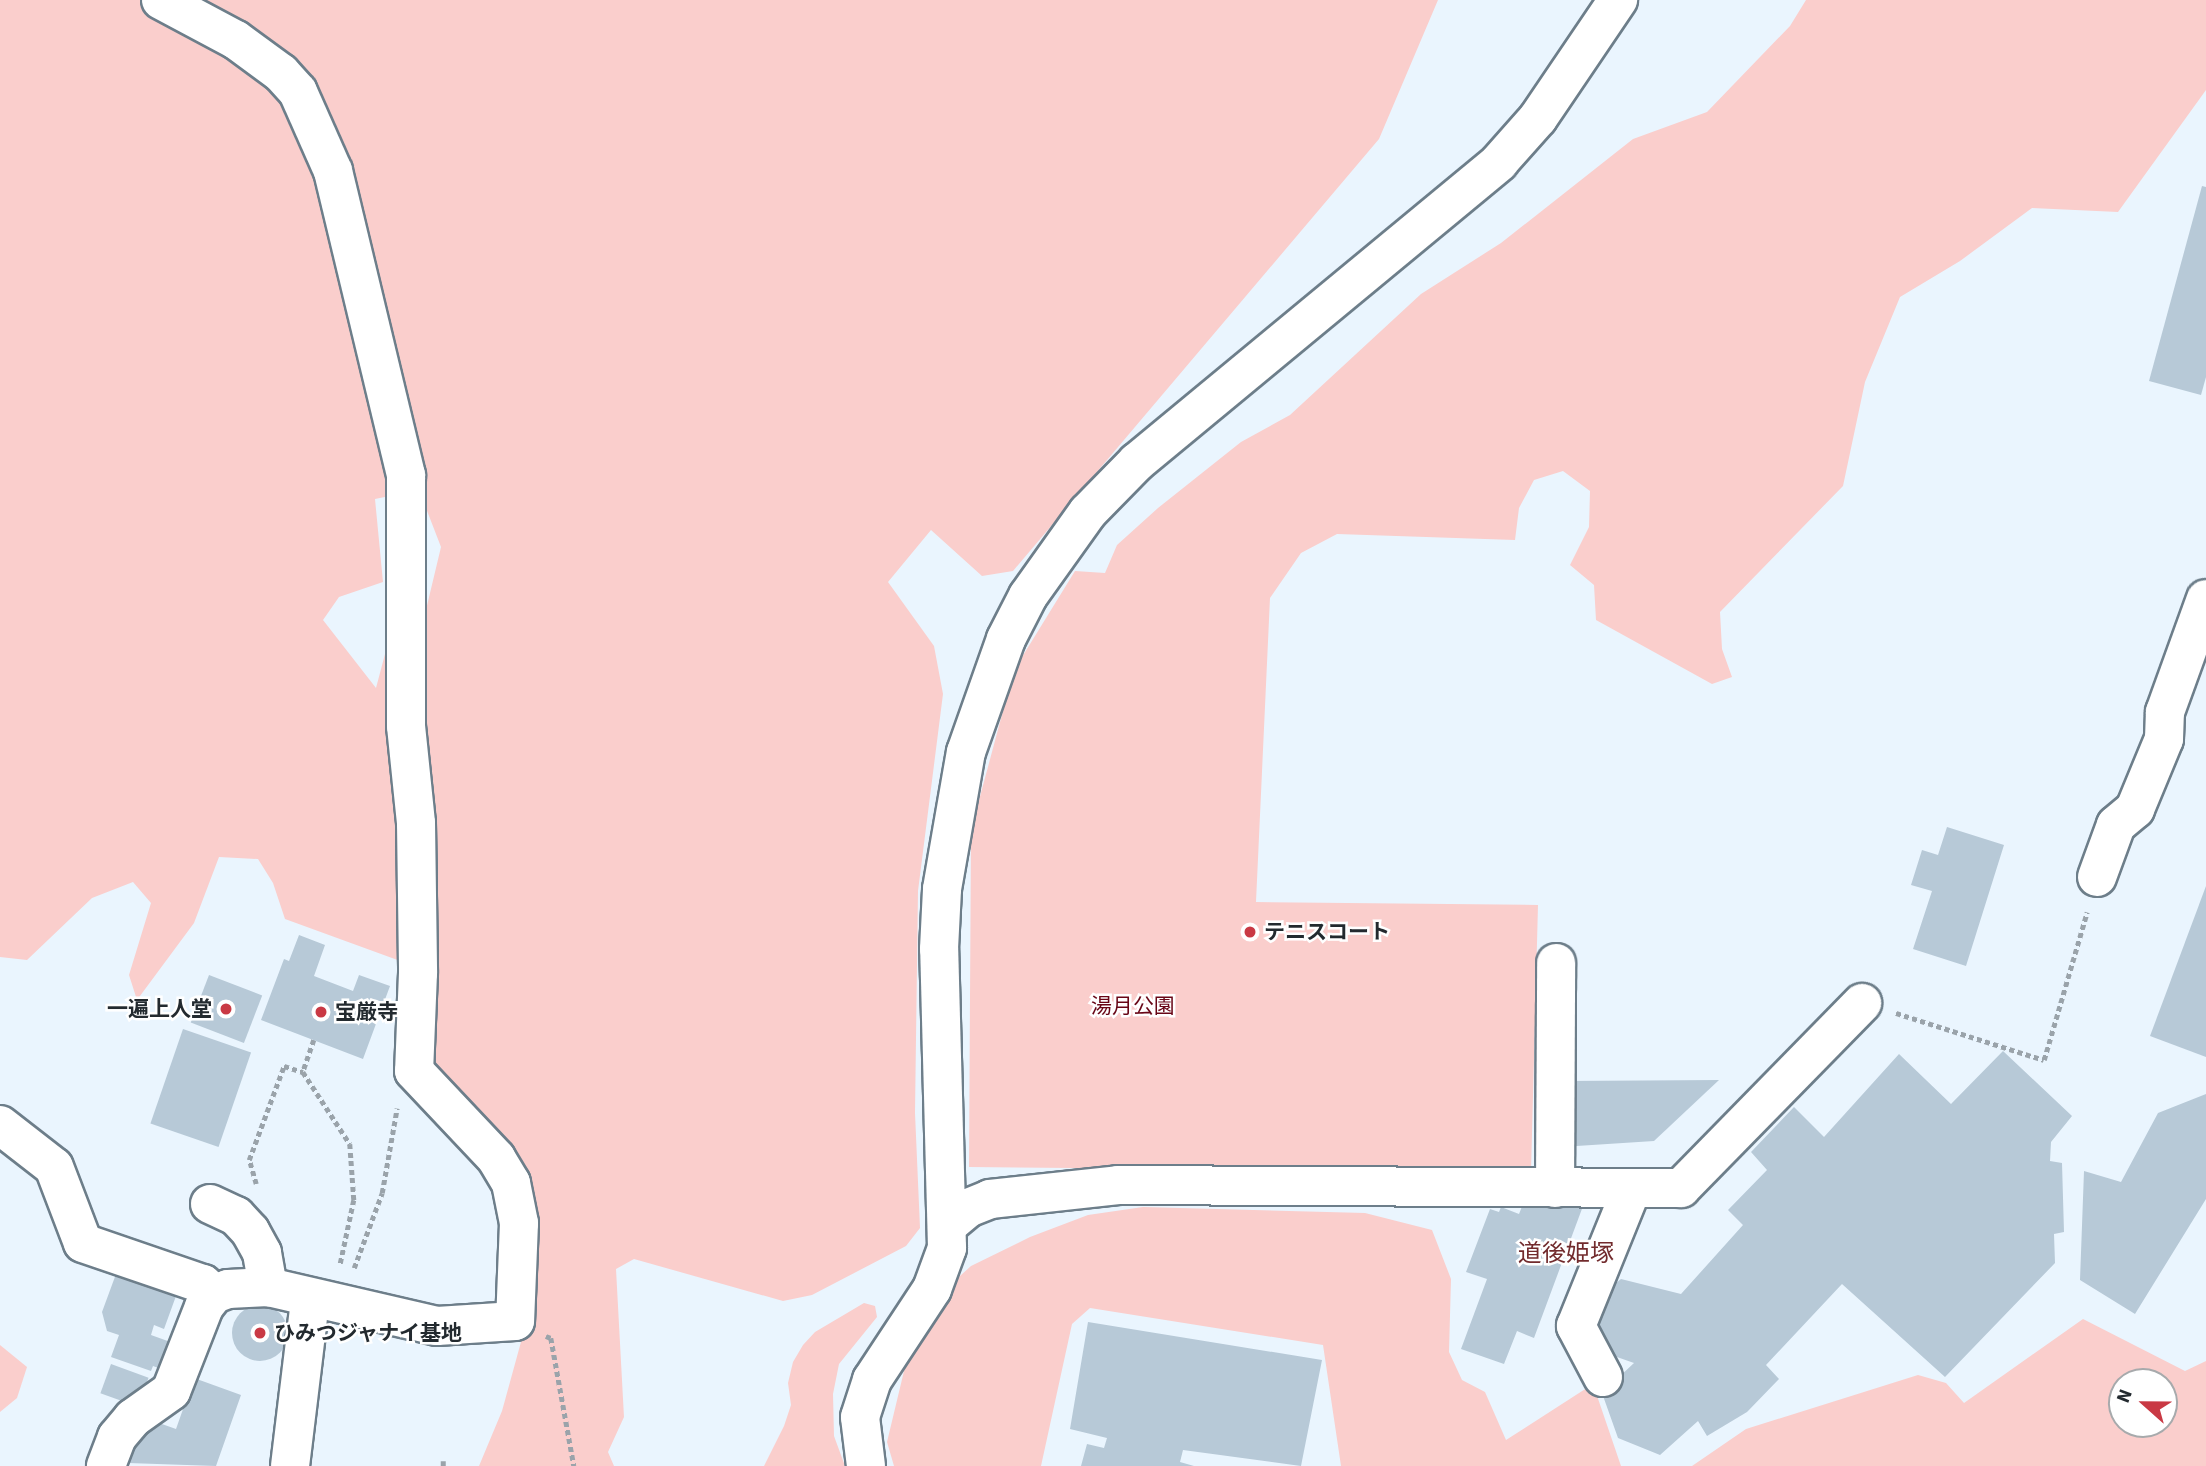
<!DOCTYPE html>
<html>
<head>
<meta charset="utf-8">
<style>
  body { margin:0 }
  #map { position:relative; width:2206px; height:1466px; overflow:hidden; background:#eaf5fe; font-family:"Source Sans 3","Noto Sans JP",sans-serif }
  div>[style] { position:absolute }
  .green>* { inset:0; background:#facecc }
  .building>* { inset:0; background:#b7c9d7; transform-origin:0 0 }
  .round { border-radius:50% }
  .path>* { height:4.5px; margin-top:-2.25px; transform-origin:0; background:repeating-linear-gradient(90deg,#9aa3aa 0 5px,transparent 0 8.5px) }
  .roads { filter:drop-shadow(2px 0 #6d7e8a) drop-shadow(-2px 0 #6d7e8a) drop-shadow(0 2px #6d7e8a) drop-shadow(0 -2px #6d7e8a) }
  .minor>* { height:38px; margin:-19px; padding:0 19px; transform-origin:19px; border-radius:19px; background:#fff }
  .dots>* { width:19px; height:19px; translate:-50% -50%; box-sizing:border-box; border:4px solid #fff; border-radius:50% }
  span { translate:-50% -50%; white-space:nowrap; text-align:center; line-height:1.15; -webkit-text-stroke:5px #fff; paint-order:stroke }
  .poi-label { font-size:21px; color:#232a2f; font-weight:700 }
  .left { translate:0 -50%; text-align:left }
  .right { translate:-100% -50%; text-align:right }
  .park-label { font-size:21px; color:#680616 }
  .quarter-label { font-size:24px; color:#722b2d }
  .north { position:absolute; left:2108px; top:1368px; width:70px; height:70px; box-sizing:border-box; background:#fff; border:2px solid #a7aaac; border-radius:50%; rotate:291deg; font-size:19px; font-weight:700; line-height:28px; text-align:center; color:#232a2f }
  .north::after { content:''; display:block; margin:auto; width:24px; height:32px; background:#c93944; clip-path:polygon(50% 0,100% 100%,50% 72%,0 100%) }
</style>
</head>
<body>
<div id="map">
  <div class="green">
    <i style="clip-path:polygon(evenodd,0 0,1438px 0,1379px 139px,1013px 571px,982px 576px,931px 530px,888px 582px,934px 646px,943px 694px,918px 891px,915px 1113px,920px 1228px,906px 1246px,812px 1295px,783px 1301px,634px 1259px,616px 1269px,624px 1417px,608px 1452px,614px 1466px,479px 1466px,502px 1411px,538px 1280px,533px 1223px,423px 1059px,414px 966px,285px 919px,273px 883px,258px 859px,219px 857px,194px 923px,137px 1000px,129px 975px,151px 903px,133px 882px,92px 898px,27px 960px,0 957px,0 0,419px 490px,441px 547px,425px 614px,385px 654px,376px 688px,323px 620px,339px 597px,383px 582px,375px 499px,419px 490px)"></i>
    <i style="clip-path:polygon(1806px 0,2206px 0,2206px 90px,2118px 212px,2032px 208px,1960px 261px,1900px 297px,1865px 382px,1843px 486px,1720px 612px,1722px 649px,1732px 677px,1712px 684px,1596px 620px,1594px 585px,1570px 565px,1589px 527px,1590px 491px,1563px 471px,1534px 480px,1519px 508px,1515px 540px,1337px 534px,1301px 553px,1270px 598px,1256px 902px,1538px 905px,1531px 1172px,969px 1167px,971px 830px,1014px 670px,1075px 571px,1105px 573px,1117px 545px,1158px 508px,1241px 442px,1290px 415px,1421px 294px,1501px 243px,1633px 139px,1707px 112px,1790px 26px)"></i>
    <i style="clip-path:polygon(1143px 1207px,1365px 1213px,1432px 1230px,1451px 1279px,1449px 1352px,1462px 1380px,1485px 1392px,1506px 1440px,1593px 1384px,1621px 1466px,1341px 1466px,1323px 1345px,1090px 1308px,1072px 1324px,1041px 1466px,894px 1466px,887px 1442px,904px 1371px,939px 1295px,971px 1266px,1030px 1237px,1088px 1215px)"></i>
    <i style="clip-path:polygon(864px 1303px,875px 1306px,877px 1317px,839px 1364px,833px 1394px,834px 1436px,845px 1466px,764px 1466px,784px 1426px,791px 1405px,788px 1383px,793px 1362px,803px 1345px,815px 1332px)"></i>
    <i style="clip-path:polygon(evenodd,2083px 1319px,2185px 1371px,2206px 1361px,2206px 1466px,1692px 1466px,1746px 1429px,1918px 1375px,1946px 1383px,1964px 1403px,2083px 1319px,2122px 1382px,2164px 1382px,2164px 1424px,2122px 1424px,2122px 1382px)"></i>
    <i style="clip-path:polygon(0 1345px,27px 1367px,17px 1398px,0 1412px)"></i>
  </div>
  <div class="building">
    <i style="clip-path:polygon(2202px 186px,2206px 187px,2206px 377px,2201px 395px,2149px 381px)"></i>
    <i style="clip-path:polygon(1947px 827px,2004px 845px,1966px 966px,1913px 949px,1932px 891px,1911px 885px,1922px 850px,1938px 855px)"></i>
    <i style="clip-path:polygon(2206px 886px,2206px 1057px,2150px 1036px)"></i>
    <i style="clip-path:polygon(299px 935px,325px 945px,314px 976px,353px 991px,359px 975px,390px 986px,363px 1059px,261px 1020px,284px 959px,289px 961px)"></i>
    <i style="left:209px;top:975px;width:57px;height:51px;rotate:21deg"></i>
    <i style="left:183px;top:1029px;width:72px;height:100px;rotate:19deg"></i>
    <i style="clip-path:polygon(2003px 1051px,2072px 1116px,2051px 1142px,2050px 1161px,2062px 1163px,2064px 1232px,2054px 1234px,2055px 1263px,1945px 1377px,1842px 1284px,1766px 1365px,1779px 1379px,1747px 1412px,1707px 1436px,1698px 1421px,1660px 1455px,1618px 1438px,1602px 1393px,1634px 1363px,1597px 1350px,1593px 1301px,1621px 1279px,1681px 1294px,1743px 1225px,1728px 1210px,1767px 1170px,1751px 1152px,1794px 1107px,1824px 1137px,1899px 1054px,1951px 1104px)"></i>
    <i style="clip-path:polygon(1719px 1080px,1654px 1141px,1561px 1147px,1565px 1081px)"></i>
    <i style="clip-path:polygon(2206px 1094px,2206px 1199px,2135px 1314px,2080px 1280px,2084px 1171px,2121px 1182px,2158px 1113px)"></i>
    <i style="clip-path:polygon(1586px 1198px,1534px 1338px,1517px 1331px,1504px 1364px,1461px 1349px,1487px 1279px,1466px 1272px,1490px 1209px,1499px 1212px,1501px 1207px,1519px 1214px,1525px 1199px)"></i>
    <i style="clip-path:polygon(116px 1274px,176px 1296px,164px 1329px,154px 1325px,151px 1335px,176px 1344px,166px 1371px,153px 1366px,151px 1371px,111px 1357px,119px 1335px,107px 1331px,102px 1312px)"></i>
    <i class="round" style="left:232px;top:1305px;width:56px;height:56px"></i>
    <i style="clip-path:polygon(1088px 1322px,1322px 1360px,1301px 1466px,1183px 1450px,1180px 1462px,1194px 1466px,1081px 1466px,1087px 1444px,1104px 1448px,1107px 1438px,1070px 1429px)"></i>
    <i style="left:111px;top:1364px;width:40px;height:31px;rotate:20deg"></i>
    <i style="clip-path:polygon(194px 1378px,241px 1395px,216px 1466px,128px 1463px,145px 1418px,176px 1429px)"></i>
  </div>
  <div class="path">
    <i style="left:1896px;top:1013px;width:155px;rotate:17.6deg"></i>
    <i style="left:2044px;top:1060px;width:154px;rotate:-73.8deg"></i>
    <i style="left:314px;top:1040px;width:34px;rotate:109deg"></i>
    <i style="left:303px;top:1072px;width:86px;rotate:56.9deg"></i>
    <i style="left:350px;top:1144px;width:56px;rotate:85.9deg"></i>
    <i style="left:354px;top:1200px;width:67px;rotate:102deg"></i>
    <i style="left:256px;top:1184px;width:25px;rotate:-106deg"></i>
    <i style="left:249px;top:1160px;width:100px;rotate:-69.6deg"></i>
    <i style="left:284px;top:1066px;width:20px;rotate:18deg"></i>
    <i style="left:354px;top:1268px;width:80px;rotate:-69.5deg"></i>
    <i style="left:382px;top:1193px;width:86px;rotate:-80deg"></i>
    <i style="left:546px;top:1336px;width:5px;rotate:22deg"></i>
    <i style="left:551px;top:1338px;width:130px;rotate:79.8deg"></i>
    <i style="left:443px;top:1466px;width:5px;rotate:-90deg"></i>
  </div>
  <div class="roads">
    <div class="minor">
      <i style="left:161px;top:0;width:85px;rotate:28.1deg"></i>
      <i style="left:236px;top:40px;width:56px;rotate:36.3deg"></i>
      <i style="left:281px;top:73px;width:25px;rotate:48deg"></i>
      <i style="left:298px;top:92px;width:86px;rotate:66.1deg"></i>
      <i style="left:333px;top:171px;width:313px;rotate:76.5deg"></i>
      <i style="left:406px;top:475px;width:251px;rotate:90deg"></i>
      <i style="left:406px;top:726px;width:98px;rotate:84.1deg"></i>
      <i style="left:416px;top:823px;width:150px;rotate:89.2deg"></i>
      <i style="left:418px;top:973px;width:98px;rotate:92.3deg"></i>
      <i style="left:414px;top:1071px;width:120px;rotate:46.7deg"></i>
      <i style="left:496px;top:1158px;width:29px;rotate:59deg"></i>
      <i style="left:511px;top:1183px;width:41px;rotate:78.7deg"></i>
      <i style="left:519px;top:1223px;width:98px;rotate:92.3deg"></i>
      <i style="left:515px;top:1321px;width:78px;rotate:176.3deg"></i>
      <i style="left:437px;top:1326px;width:173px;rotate:-167deg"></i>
      <i style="left:268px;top:1287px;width:40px;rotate:177.1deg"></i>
      <i style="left:228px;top:1289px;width:15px;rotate:160deg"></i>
      <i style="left:2097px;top:877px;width:55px;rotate:-69.9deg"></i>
      <i style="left:2116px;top:825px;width:25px;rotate:-40deg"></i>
      <i style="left:2135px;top:809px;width:76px;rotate:-67.5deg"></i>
      <i style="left:2164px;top:739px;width:27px;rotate:-88deg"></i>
      <i style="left:2165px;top:712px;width:120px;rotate:-70.1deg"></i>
      <i style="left:0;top:1125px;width:68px;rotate:37.9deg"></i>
      <i style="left:54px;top:1167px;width:81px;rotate:69.1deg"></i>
      <i style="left:83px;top:1243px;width:127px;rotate:18.9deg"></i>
      <i style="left:203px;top:1284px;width:15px;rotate:42deg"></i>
      <i style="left:214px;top:1294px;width:16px;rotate:128deg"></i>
      <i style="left:204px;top:1307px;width:90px;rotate:111.4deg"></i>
      <i style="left:171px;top:1391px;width:47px;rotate:144.6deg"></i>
      <i style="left:133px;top:1418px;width:25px;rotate:130deg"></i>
      <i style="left:117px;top:1437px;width:31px;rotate:111deg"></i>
      <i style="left:1555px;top:1188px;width:225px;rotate:-89.7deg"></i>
      <i style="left:210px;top:1204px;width:29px;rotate:25deg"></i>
      <i style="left:236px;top:1216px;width:21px;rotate:47deg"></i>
      <i style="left:250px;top:1231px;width:25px;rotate:61deg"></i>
      <i style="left:262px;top:1253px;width:35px;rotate:80deg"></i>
      <i style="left:949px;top:1224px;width:25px;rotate:-40deg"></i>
      <i style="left:968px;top:1208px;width:24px;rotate:-22deg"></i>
      <i style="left:990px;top:1199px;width:129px;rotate:-6.2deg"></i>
      <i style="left:1118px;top:1185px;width:563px;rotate:0.31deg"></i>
      <i style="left:1681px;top:1188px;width:259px;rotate:-45.6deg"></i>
      <i style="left:1603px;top:1377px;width:58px;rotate:-117.9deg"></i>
      <i style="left:1576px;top:1326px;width:149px;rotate:-67.9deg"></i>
      <i style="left:290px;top:1466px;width:167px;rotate:-83.1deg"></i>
      <i style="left:866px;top:1466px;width:49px;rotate:-97deg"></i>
      <i style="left:860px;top:1417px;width:39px;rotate:-72deg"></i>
      <i style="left:872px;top:1380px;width:109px;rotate:-56.6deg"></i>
      <i style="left:932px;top:1289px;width:44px;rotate:-69.9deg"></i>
      <i style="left:947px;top:1248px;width:299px;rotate:-91.5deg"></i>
      <i style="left:939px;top:949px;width:60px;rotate:-87.1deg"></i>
      <i style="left:942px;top:889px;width:139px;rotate:-80.1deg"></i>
      <i style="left:966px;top:752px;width:120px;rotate:-70.5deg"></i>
      <i style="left:1006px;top:639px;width:48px;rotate:-62.9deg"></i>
      <i style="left:1028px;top:596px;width:103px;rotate:-54.5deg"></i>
      <i style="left:1088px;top:512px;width:70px;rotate:-45.6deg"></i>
      <i style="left:1137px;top:462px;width:470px;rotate:-39.6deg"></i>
      <i style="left:1499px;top:162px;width:59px;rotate:-48.4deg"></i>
      <i style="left:1538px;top:118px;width:143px;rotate:-55.9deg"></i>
    </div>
  </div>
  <div class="dots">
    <i style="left:1250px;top:932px;background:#c93944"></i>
    <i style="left:226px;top:1009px;background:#c93944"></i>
    <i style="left:321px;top:1012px;background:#c93944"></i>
    <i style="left:260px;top:1333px;background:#c93944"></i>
  </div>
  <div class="poi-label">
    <span class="left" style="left:1264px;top:932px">テニスコート</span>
    <span class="right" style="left:212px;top:1009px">一遍上人堂</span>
    <span class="left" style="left:335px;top:1012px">宝厳寺</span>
    <span class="left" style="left:274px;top:1333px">ひみつジャナイ基地</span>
  </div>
  <div class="park-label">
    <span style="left:1133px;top:1006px">湯月公園</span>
  </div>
  <div class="quarter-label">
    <span style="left:1566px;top:1254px">道後姫塚</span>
  </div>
  <div class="north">N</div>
</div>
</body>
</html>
